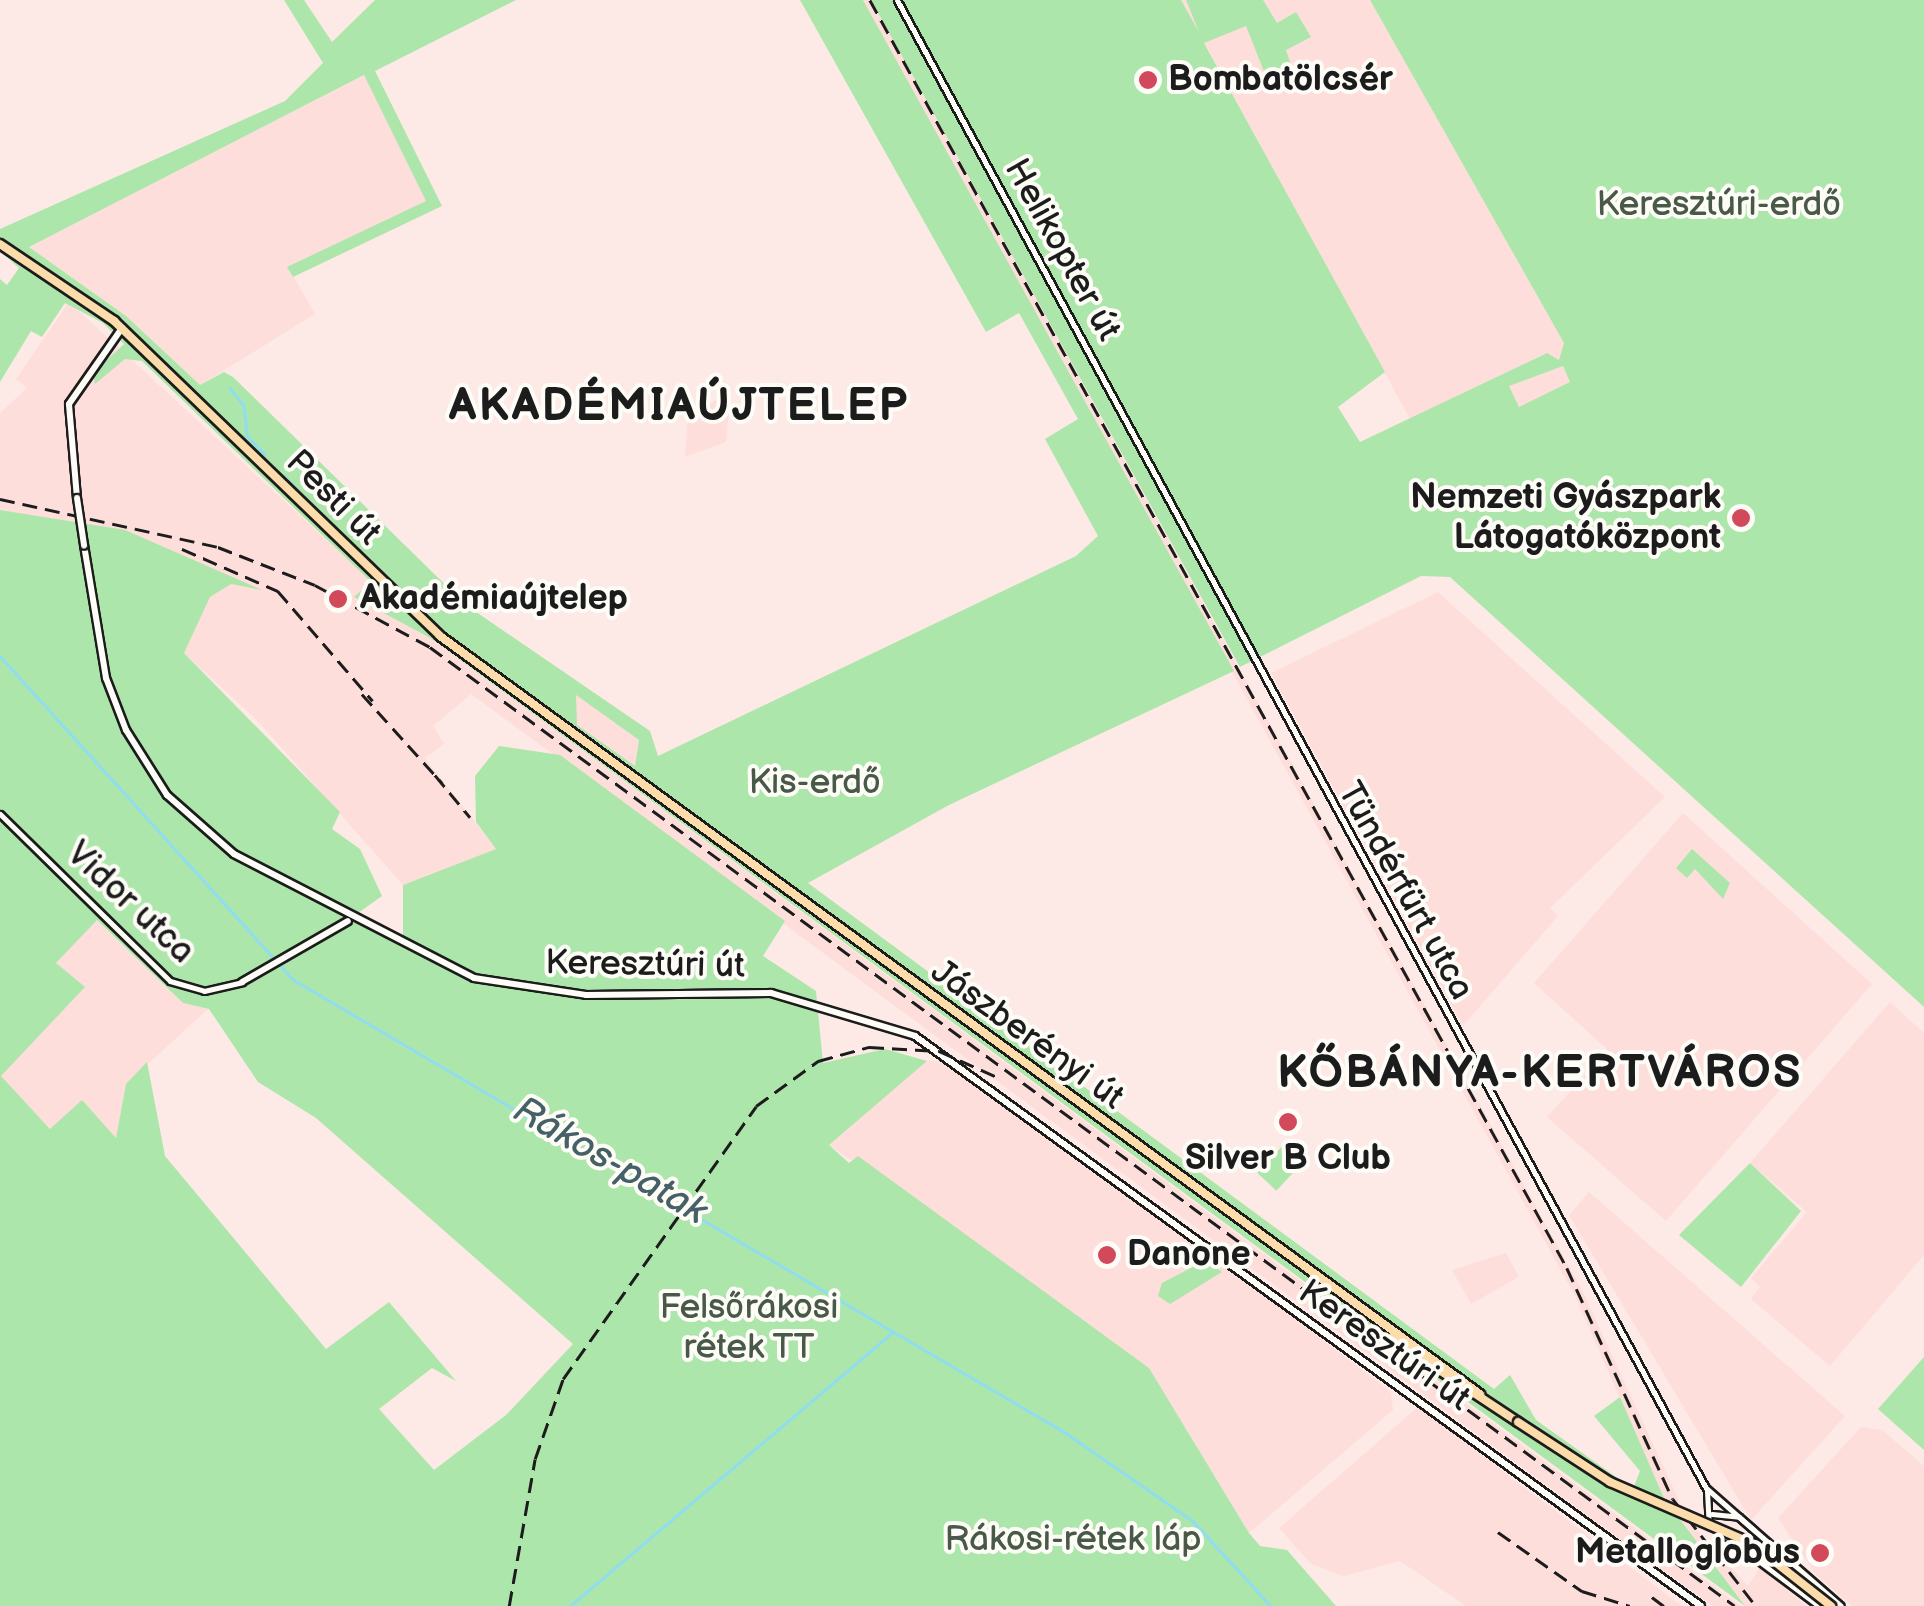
<!DOCTYPE html>
<html>
<head>
<meta charset="utf-8">
<style>
  body { margin:0 }
  #map { position:relative; width:1924px; height:1606px; overflow:hidden; background:#fdeae6; font-family:"Balsamiq Sans",sans-serif }
  div>[style] { position:absolute }
  .built>* { inset:0; background:#fddedb }
  .green>* { inset:0; background:#ade6aa; transform-origin:0 0 }
  .stream>* { height:2.5px; margin:-1.25px; padding:0 1.25px; transform-origin:1.25px; border-radius:1.25px; background:#90ddf0 }
  .roads { filter:drop-shadow(2px 0 #1c1c1c) drop-shadow(-2px 0 #1c1c1c) drop-shadow(0 2px #1c1c1c) drop-shadow(0 -2px #1c1c1c) }
  .tertiary>* { height:5px; margin:-2.5px; padding:0 2.5px; transform-origin:2.5px; border-radius:2.5px; background:#fdfcf7 }
  .secondary>* { height:6px; margin:-3px; padding:0 3px; transform-origin:3px; border-radius:3px; background:#fdfcf7 }
  .primary>* { height:8px; margin:-4px; padding:0 4px; transform-origin:4px; border-radius:4px; background:#fcdcab }
  .rail>* { height:2.5px; margin-top:-1.25px; transform-origin:0; background:repeating-linear-gradient(90deg,#1c1c1c 0 15px,transparent 0 23px) }
  .bridges { filter:drop-shadow(2px 0 #1c1c1c) drop-shadow(-2px 0 #1c1c1c) drop-shadow(0 2px #1c1c1c) drop-shadow(0 -2px #1c1c1c) }
  .secondary-bridge>* { height:6px; margin:-3px; padding:0 3px; transform-origin:3px; border-radius:3px; background:#fdfcf7 }
  .primary-bridge>* { height:8px; margin:-4px; padding:0 4px; transform-origin:4px; border-radius:4px; background:#fcdcab }
  .dots>* { width:28px; height:28px; translate:-50% -50%; box-sizing:border-box; border:5px solid #fdfcf7; border-radius:50% }
  span { translate:-50% -50%; white-space:nowrap; text-align:center; line-height:1.15; -webkit-text-stroke:8px #fdfcf7; paint-order:stroke }
  .poi-label { font-size:35px; color:#1c1c1c; font-weight:700 }
  .left { translate:0 -50%; text-align:left }
  .right { translate:-100% -50%; text-align:right }
  .park-label { font-size:35px; color:#485947 }
  .street-label { font-size:35px; color:#1c1c1c }
  .water-label { font-size:38px; color:#456066; font-style:italic }
  .district-label { font-size:45px; color:#1c1c1c; font-weight:700; letter-spacing:2.5px }
</style>
</head>
<body>
<div id="map">
  <div class="built">
    <i style="clip-path:polygon(863px 0,871px 0,1583px 1292px,1689px 1522px,1748px 1586px,1760px 1567px,1806px 1606px,1745px 1606px,1664px 1498px,1575px 1296px)"></i>
    <i style="clip-path:polygon(1181px 0,1370px 0,1564px 343px,1559px 361px,1546px 353px,1410px 419px)"></i>
    <i style="clip-path:polygon(365px 75px,427px 201px,288px 267px,315px 314px,200px 385px,126px 316px,29px 247px)"></i>
    <i style="clip-path:polygon(69px 302px,372px 582px,355px 597px,432px 639px,1740px 1606px,1713px 1606px,1625px 1543px,471px 694px,433px 726px,444px 744px,425px 758px,496px 849px,403px 885px,256px 719px,184px 653px,210px 597px,231px 584px,257px 587px,181px 557px,0 510px,0 413px,27px 388px,16px 379px)"></i>
    <i style="clip-path:polygon(1563px 365px,1571px 382px,1519px 407px,1509px 386px)"></i>
    <i style="clip-path:polygon(731px 389px,726px 442px,685px 457px,688px 419px)"></i>
    <i style="clip-path:polygon(1438px 592px,1665px 797px,1550px 908px,1558px 916px,1463px 1026px,1271px 673px)"></i>
    <i style="clip-path:polygon(576px 695px,639px 740px,635px 767px,576px 725px)"></i>
    <i style="clip-path:polygon(1683px 813px,1872px 984px,1666px 1221px,1547px 1117px,1608px 1050px,1534px 983px)"></i>
    <i style="clip-path:polygon(96px 920px,183px 1003px,208px 1009px,126px 1084px,116px 1139px,51px 1129px,0 1076px,84px 988px,56px 963px)"></i>
    <i style="clip-path:polygon(1890px 1002px,1924px 1033px,1924px 1255px,1830px 1366px,1751px 1299px,1760px 1287px,1751px 1278px,1807px 1212px,1750px 1163px)"></i>
    <i style="clip-path:polygon(927px 1061px,948px 1061px,1193px 1241px,1391px 1392px,1393px 1410px,1249px 1533px,1149px 1368px,829px 1145px)"></i>
    <i style="clip-path:polygon(1589px 1192px,1845px 1416px,1751px 1520px,1569px 1215px)"></i>
    <i style="clip-path:polygon(1506px 1253px,1519px 1277px,1471px 1304px,1452px 1270px)"></i>
    <i style="clip-path:polygon(1419px 1406px,1521px 1485px,1682px 1606px,1466px 1606px,1400px 1561px,1344px 1576px,1311px 1564px,1279px 1528px)"></i>
    <i style="clip-path:polygon(1861px 1427px,1882px 1430px,1924px 1466px,1924px 1606px,1852px 1606px,1816px 1575px,1778px 1518px)"></i>
  </div>
  <div class="green">
    <i style="clip-path:polygon(evenodd,284px 0,304px 0,332px 42px,375px 0,516px 0,375px 71px,442px 206px,293px 277px,287px 267px,426px 201px,364px 75px,29px 247px,126px 316px,200px 385px,224px 372px,233px 377px,466px 605px,650px 731px,658px 756px,1076px 556px,1098px 536px,1045px 439px,1078px 419px,1019px 313px,986px 332px,800px 0,863px 0,1234px 671px,949px 805px,808px 883px,1494px 1389px,1510px 1375px,1536px 1420px,1633px 1489px,1640px 1471px,1594px 1416px,1620px 1397px,1664px 1498px,1745px 1606px,432px 639px,354px 597px,371px 582px,142px 361px,125px 359px,95px 384px,93px 373px,124px 344px,103px 323px,65px 303px,42px 337px,31px 331px,0 382px,0 279px,7px 285px,19px 268px,0 251px,0 229px,285px 101px,323px 63px,284px 0,576px 695px,639px 740px,635px 766px,577px 725px,576px 695px)"></i>
    <i style="clip-path:polygon(evenodd,871px 0,1181px 0,1199px 32px,1186px 0,1263px 0,1277px 23px,1296px 12px,1311px 37px,1286px 50px,1295px 77px,1269px 84px,1246px 26px,1204px 43px,1385px 372px,1338px 407px,1360px 442px,1547px 353px,1559px 360px,1564px 343px,1370px 0,1924px 0,1924px 1007px,1450px 577px,1421px 576px,1240px 667px,871px 0,1563px 366px,1570px 382px,1519px 407px,1509px 386px,1563px 366px)"></i>
    <i style="clip-path:polygon(evenodd,0 510px,125px 530px,262px 590px,231px 584px,210px 597px,184px 653px,340px 812px,332px 829px,360px 849px,382px 896px,351px 918px,403px 943px,403px 885px,496px 849px,476px 822px,475px 776px,499px 746px,560px 755px,785px 921px,763px 956px,816px 991px,823px 1063px,885px 1049px,927px 1061px,829px 1145px,849px 1163px,858px 1156px,1149px 1368px,1249px 1533px,1260px 1546px,1287px 1550px,1336px 1606px,0 1606px,0 510px,97px 920px,183px 1003px,209px 1009px,258px 1082px,316px 1118px,573px 1344px,506px 1415px,434px 1470px,379px 1409px,432px 1368px,456px 1381px,389px 1302px,326px 1349px,165px 1156px,147px 1062px,126px 1084px,116px 1138px,82px 1100px,50px 1129px,1px 1076px,85px 987px,56px 963px,97px 920px)"></i>
    <i style="clip-path:polygon(1692px 849px,1730px 883px,1723px 899px,1695px 869px,1687px 878px,1676px 868px)"></i>
    <i style="left:1288px;top:1140px;width:26px;height:45px;rotate:43deg"></i>
    <i style="clip-path:polygon(1750px 1163px,1801px 1211px,1741px 1287px,1679px 1235px)"></i>
    <i style="clip-path:polygon(1206px 1260px,1222px 1272px,1170px 1304px,1158px 1296px,1162px 1283px)"></i>
    <i style="clip-path:polygon(1924px 1357px,1924px 1450px,1878px 1409px)"></i>
  </div>
  <div class="stream">
    <i style="left:230px;top:388px;width:22px;rotate:51deg"></i>
    <i style="left:244px;top:405px;width:31px;rotate:84deg"></i>
    <i style="left:247px;top:436px;width:25px;rotate:45deg"></i>
    <i style="left:281px;top:474px;width:19px;rotate:43deg"></i>
    <i style="left:0;top:656px;width:438px;rotate:47.8deg"></i>
    <i style="left:294px;top:980px;width:895px;rotate:30.4deg"></i>
    <i style="left:1066px;top:1433px;width:155px;rotate:34.7deg"></i>
    <i style="left:1193px;top:1521px;width:115px;rotate:47.5deg"></i>
    <i style="left:570px;top:1606px;width:422px;rotate:-40.3deg"></i>
  </div>
  <div class="roads">
    <div class="tertiary">
      <i style="left:897px;top:0;width:1694px;rotate:61.47deg"></i>
      <i style="left:1706px;top:1488px;width:65px;rotate:41.3deg"></i>
      <i style="left:0;top:814px;width:238px;rotate:44.5deg"></i>
      <i style="left:170px;top:981px;width:35px;rotate:16deg"></i>
      <i style="left:204px;top:991px;width:39px;rotate:-13deg"></i>
      <i style="left:1707px;top:1491px;width:33px;rotate:87deg"></i>
      <i style="left:1712px;top:1514px;width:27px;rotate:6deg"></i>
      <i style="left:1739px;top:1517px;width:135px;rotate:41.1deg"></i>
      <i style="left:1724px;top:1535px;width:119px;rotate:36.8deg"></i>
    </div>
    <div class="secondary">
      <i style="left:77px;top:498px;width:94px;rotate:-94.9deg"></i>
      <i style="left:69px;top:404px;width:93px;rotate:-55.1deg"></i>
      <i style="left:84px;top:545px;width:135px;rotate:80.6deg"></i>
      <i style="left:106px;top:678px;width:56px;rotate:69deg"></i>
      <i style="left:126px;top:730px;width:77px;rotate:57.8deg"></i>
      <i style="left:167px;top:795px;width:89px;rotate:41.4deg"></i>
      <i style="left:234px;top:854px;width:270px;rotate:27.3deg"></i>
      <i style="left:474px;top:978px;width:113px;rotate:8.6deg"></i>
      <i style="left:586px;top:995px;width:185px;rotate:-0.6deg"></i>
      <i style="left:771px;top:993px;width:150px;rotate:16.6deg"></i>
      <i style="left:915px;top:1036px;width:971px;rotate:35.95deg"></i>
      <i style="left:242px;top:982px;width:122px;rotate:-29.9deg"></i>
    </div>
    <div class="primary">
      <i style="left:0;top:244px;width:138px;rotate:34deg"></i>
      <i style="left:114px;top:321px;width:453px;rotate:44deg"></i>
      <i style="left:440px;top:636px;width:1287px;rotate:36.09deg"></i>
      <i style="left:1391px;top:1338px;width:152px;rotate:33.5deg"></i>
    </div>
  </div>
  <div class="rail">
    <i style="left:870px;top:0;width:1447px;rotate:61.2deg"></i>
    <i style="left:1567px;top:1268px;width:254px;rotate:65.4deg"></i>
    <i style="left:1673px;top:1499px;width:135px;rotate:52.2deg"></i>
    <i style="left:0;top:499px;width:223px;rotate:12.4deg"></i>
    <i style="left:218px;top:547px;width:104px;rotate:21.4deg"></i>
    <i style="left:315px;top:585px;width:131px;rotate:28.3deg"></i>
    <i style="left:430px;top:647px;width:1619px;rotate:36.31deg"></i>
    <i style="left:182px;top:549px;width:105px;rotate:23.6deg"></i>
    <i style="left:278px;top:591px;width:145px;rotate:49.2deg"></i>
    <i style="left:362px;top:694px;width:120px;rotate:48deg"></i>
    <i style="left:435px;top:775px;width:55px;rotate:50.2deg"></i>
    <i style="left:1498px;top:1532px;width:103px;rotate:35.1deg"></i>
    <i style="left:1582px;top:1591px;width:50px;rotate:17.4deg"></i>
    <i style="left:1652px;top:1597px;width:15px;rotate:37deg"></i>
    <i style="left:509px;top:1606px;width:149px;rotate:-80deg"></i>
    <i style="left:535px;top:1459px;width:85px;rotate:-70.7deg"></i>
    <i style="left:563px;top:1379px;width:334px;rotate:-54.7deg"></i>
    <i style="left:756px;top:1106px;width:77px;rotate:-36deg"></i>
    <i style="left:818px;top:1061px;width:53px;rotate:-15.4deg"></i>
    <i style="left:869px;top:1047px;width:70px;rotate:3.3deg"></i>
    <i style="left:939px;top:1051px;width:64px;rotate:24.1deg"></i>
  </div>
  <div class="bridges">
    <div class="secondary-bridge">
      <i style="left:77px;top:498px;width:48px;rotate:81.5deg"></i>
    </div>
    <div class="primary-bridge">
      <i style="left:1518px;top:1422px;width:110px;rotate:33.1deg"></i>
      <i style="left:1610px;top:1482px;width:154px;rotate:23.4deg"></i>
      <i style="left:1751px;top:1543px;width:102px;rotate:38.2deg"></i>
    </div>
  </div>
  <div class="dots">
    <i style="left:1148px;top:80px;background:#d1495b"></i>
    <i style="left:1741px;top:518px;background:#d1495b"></i>
    <i style="left:338px;top:599px;background:#d1495b"></i>
    <i style="left:1288px;top:1122px;background:#d1495b"></i>
    <i style="left:1107px;top:1255px;background:#d1495b"></i>
    <i style="left:1820px;top:1553px;background:#d1495b"></i>
  </div>
  <div class="poi-label">
    <span class="left" style="left:1168px;top:80px">Bombatölcsér</span>
    <span class="right" style="left:1721px;top:518px">Nemzeti Gyászpark<br>Látogatóközpont</span>
    <span class="left" style="left:360px;top:599px">Akadémiaújtelep</span>
    <span style="left:1288px;top:1159px">Silver B Club</span>
    <span class="left" style="left:1127px;top:1255px">Danone</span>
    <span class="right" style="left:1800px;top:1553px">Metalloglobus</span>
  </div>
  <div class="park-label">
    <span style="left:1719px;top:205px">Keresztúri-erdő</span>
    <span style="left:815px;top:783px">Kis-erdő</span>
    <span style="left:749px;top:1328px">Felsőrákosi<br>rétek TT</span>
    <span style="left:1073px;top:1540px">Rákosi-rétek láp</span>
  </div>
  <div class="street-label">
    <span style="left:1062px;top:250px;rotate:61deg">Helikopter út</span>
    <span style="left:333px;top:498px;rotate:45deg">Pesti út</span>
    <span style="left:1405px;top:891px;rotate:61deg">Tündérfürt utca</span>
    <span style="left:130px;top:903px;rotate:43deg">Vidor utca</span>
    <span style="left:645px;top:965px;rotate:1deg">Keresztúri út</span>
    <span style="left:1027px;top:1035px;rotate:36deg">Jászberényi út</span>
    <span style="left:1384px;top:1346px;rotate:35deg">Keresztúri út</span>
  </div>
  <div class="water-label">
    <span style="left:610px;top:1161px;rotate:30deg">Rákos-patak</span>
  </div>
  <div class="district-label">
    <span style="left:679px;top:407px">AKADÉMIAÚJTELEP</span>
    <span style="left:1540px;top:1074px">KŐBÁNYA-KERTVÁROS</span>
  </div>
</div>
</body>
</html>
